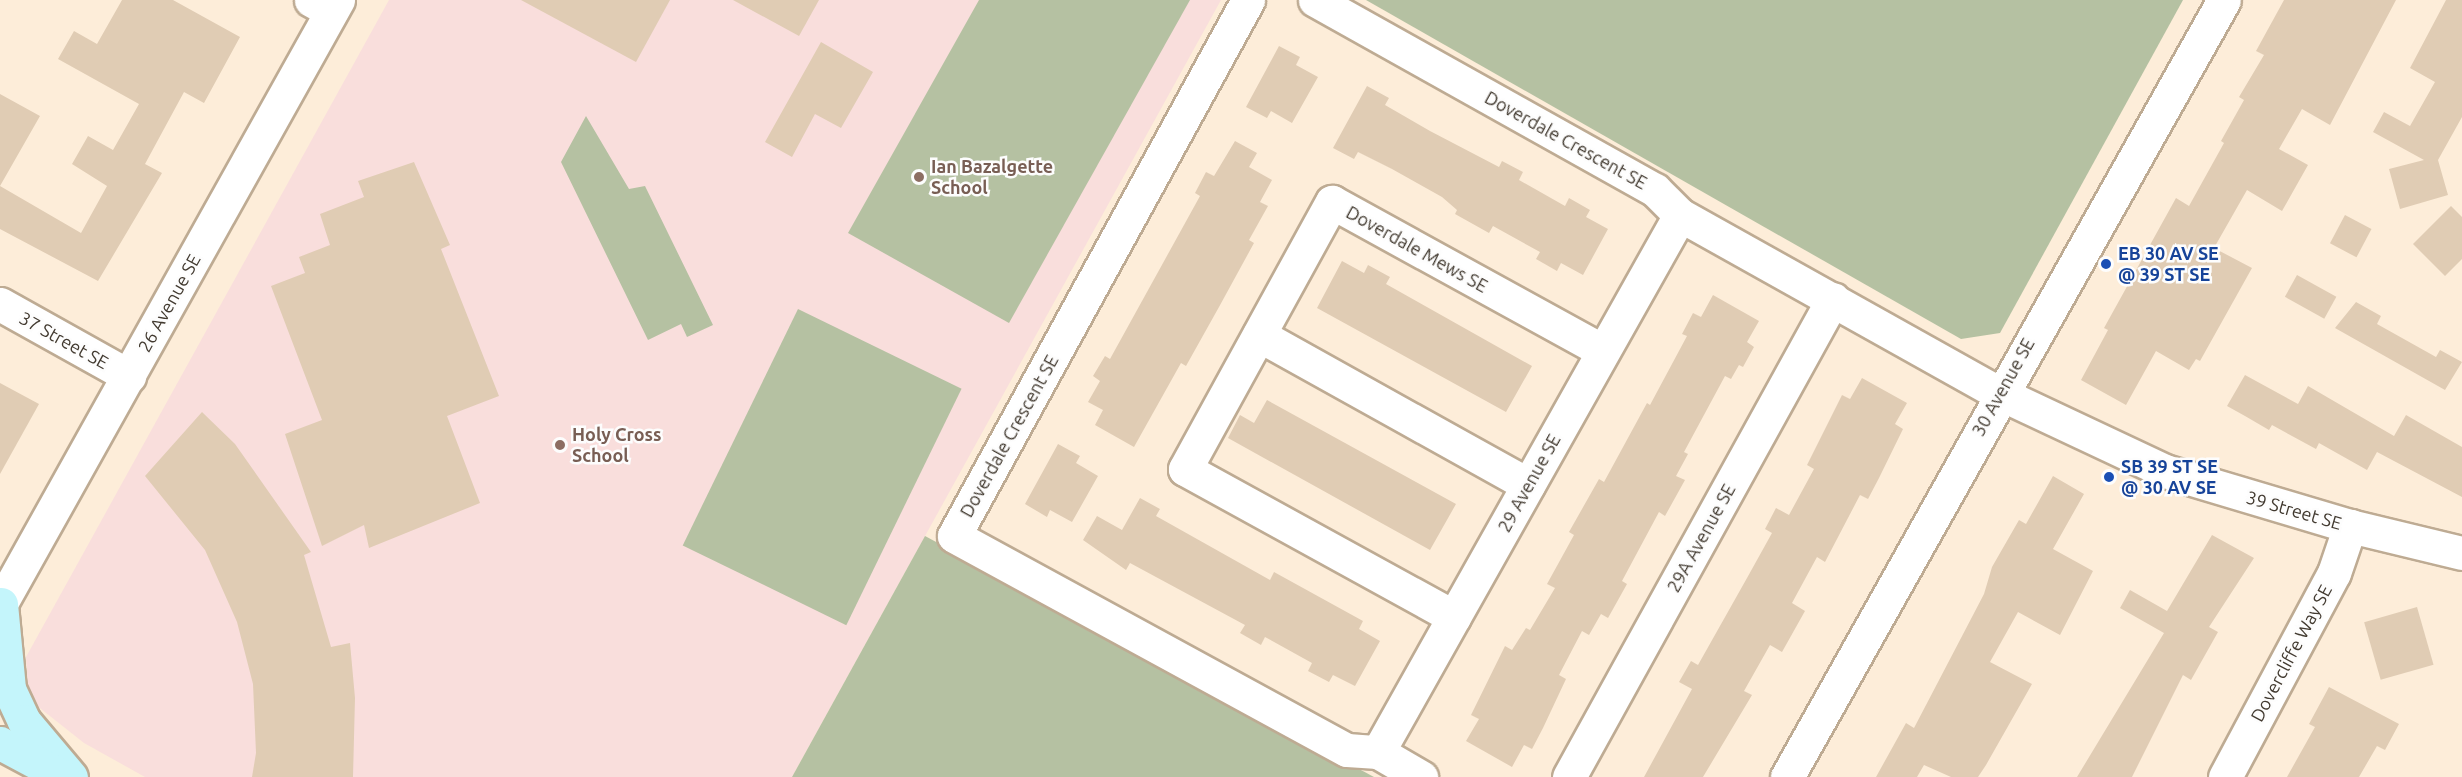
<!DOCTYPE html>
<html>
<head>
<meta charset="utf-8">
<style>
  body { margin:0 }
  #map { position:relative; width:2462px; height:777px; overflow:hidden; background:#fdedd9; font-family:Ubuntu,sans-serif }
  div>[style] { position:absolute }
  .education>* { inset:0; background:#f9dedc }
  .green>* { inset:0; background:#b5c1a2; transform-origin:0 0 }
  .building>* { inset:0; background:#e0ccb4; transform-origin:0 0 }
  .roads { filter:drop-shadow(2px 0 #beab93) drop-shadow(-2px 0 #beab93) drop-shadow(0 2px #beab93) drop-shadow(0 -2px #beab93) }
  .minor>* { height:33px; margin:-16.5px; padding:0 16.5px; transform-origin:16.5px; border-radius:16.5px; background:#fff }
  .tertiary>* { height:33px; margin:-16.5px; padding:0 16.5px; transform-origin:16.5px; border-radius:16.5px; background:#fff }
  .secondary>* { height:33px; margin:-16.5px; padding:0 16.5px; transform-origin:16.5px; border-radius:16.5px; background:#c4f5fb }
  .dots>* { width:16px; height:16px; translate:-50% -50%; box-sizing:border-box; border:3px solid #fdfdfd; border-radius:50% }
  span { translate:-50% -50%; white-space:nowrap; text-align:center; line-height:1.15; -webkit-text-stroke:5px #fdfdfd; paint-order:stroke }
  .street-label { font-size:18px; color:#423a30 }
  .education-label { font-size:18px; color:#785e54; font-weight:700 }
  .left { translate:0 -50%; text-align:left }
  .transit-label { font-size:18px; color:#164399; font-weight:700 }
</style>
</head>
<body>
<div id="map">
  <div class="education">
    <i style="clip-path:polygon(389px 0,1221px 0,792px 777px,145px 777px,84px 743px,36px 705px,28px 692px,26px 657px)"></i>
  </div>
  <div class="green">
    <i style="clip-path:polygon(979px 0,1190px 0,1009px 323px,848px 233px)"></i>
    <i style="clip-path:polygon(1366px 0,2183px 0,2000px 333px,1961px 339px)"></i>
    <i style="clip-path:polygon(586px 116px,629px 189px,645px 186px,713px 325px,687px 337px,681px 324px,648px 340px,561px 162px)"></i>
    <i style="left:798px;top:309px;width:182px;height:263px;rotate:26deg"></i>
    <i style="clip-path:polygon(925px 536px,1374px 777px,792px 777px)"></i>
  </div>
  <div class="building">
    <i style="clip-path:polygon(122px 0,173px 0,240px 37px,204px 103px,184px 92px,145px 164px,162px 173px,98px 281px,0 229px,0 94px,40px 116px,0 186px,81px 233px,107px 186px,72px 164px,88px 136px,113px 150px,139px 104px,58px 59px,74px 31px,97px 44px)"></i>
    <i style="clip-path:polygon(521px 0,670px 0,636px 62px)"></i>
    <i style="clip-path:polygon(733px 0,819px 0,799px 36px)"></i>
    <i style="clip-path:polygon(2284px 0,2396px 0,2330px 125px,2302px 109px,2279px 149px,2308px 165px,2282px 211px,2247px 190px,2214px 248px,2252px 268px,2200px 361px,2196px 359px,2189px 370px,2156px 351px,2126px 405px,2081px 380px,2108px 330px,2104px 328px,2176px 198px,2189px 206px,2224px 143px,2221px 141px,2244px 100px,2239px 97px,2264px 55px,2256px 51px)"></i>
    <i style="clip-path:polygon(2446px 0,2462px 0,2462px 117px,2438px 160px,2448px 195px,2400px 209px,2389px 169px,2424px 160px,2373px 132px,2384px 112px,2410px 126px,2435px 82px,2410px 68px)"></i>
    <i style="clip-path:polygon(821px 42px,873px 72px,841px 128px,815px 114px,792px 157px,765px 142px)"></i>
    <i style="clip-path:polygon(1279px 46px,1300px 57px,1296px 65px,1318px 77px,1292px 123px,1271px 111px,1267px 118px,1246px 107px)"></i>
    <i style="clip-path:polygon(1367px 86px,1389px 98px,1385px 105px,1430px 131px,1499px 167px,1502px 161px,1523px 172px,1519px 180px,1565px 206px,1569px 198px,1590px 210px,1586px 217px,1608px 229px,1583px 275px,1561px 263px,1557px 271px,1536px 259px,1540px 252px,1493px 226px,1489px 233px,1455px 214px,1457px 210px,1442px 197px,1392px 169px,1358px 152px,1354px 159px,1333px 148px)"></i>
    <i style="clip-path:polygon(1235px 141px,1257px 153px,1249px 167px,1272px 180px,1260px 202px,1268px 206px,1249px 240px,1254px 243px,1219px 307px,1186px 366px,1181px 363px,1134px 447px,1095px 425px,1103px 410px,1088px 402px,1100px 381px,1093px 376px,1105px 356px,1110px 359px,1200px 196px,1195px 193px,1206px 172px,1214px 176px)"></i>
    <i style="clip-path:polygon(414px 162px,450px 245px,441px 249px,499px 396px,447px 416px,480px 503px,369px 548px,364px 525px,322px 546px,285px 434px,322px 420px,271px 286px,305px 273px,299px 257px,330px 245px,320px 214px,364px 197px,358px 181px)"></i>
    <i style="clip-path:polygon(2451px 206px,2462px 217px,2462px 259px,2445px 276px,2413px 244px)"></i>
    <i style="left:2345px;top:215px;width:30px;height:32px;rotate:28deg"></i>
    <i style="clip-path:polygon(1342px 261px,1364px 273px,1368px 265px,1390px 277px,1386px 284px,1532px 366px,1506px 412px,1317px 308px)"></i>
    <i style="left:2297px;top:275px;width:45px;height:25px;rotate:29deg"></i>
    <i style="clip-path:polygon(1713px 295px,1759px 321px,1747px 342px,1754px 347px,1743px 367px,1739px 365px,1731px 379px,1725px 376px,1684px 452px,1688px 454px,1676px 476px,1685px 480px,1665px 516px,1659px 512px,1622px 581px,1627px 584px,1608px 618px,1601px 614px,1589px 635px,1582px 631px,1559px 675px,1566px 679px,1543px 728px,1532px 749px,1524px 745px,1512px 767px,1466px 741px,1479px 719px,1471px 715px,1505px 646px,1512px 650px,1526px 628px,1530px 630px,1555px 588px,1547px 584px,1574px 535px,1569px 532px,1599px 479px,1604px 482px,1647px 403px,1650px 405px,1687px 336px,1682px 334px,1693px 313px,1701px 317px)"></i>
    <i style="clip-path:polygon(2356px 302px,2381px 316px,2377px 324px,2436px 357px,2440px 350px,2462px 362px,2445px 390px,2335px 328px)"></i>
    <i style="clip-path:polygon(2245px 375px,2298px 404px,2308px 386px,2394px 436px,2406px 415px,2462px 447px,2462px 497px,2377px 452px,2367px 470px,2319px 443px,2316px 449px,2272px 425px,2269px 430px,2245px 416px,2227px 406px)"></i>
    <i style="clip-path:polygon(1862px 378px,1907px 403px,1895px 424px,1903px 429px,1879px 478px,1868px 499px,1860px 495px,1825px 562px,1817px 557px,1792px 603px,1805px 611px,1782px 652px,1770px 645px,1744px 691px,1752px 695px,1703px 777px,1644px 777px,1692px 689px,1679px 682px,1691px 661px,1698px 665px,1747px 578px,1772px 533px,1765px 529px,1776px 508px,1789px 515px,1814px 469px,1807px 465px,1842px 395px,1850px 399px)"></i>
    <i style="clip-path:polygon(0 383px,39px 404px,0 474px)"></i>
    <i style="clip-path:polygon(1267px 400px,1456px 504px,1430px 550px,1228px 438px,1240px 415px,1254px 423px)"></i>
    <i style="clip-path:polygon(202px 412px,235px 444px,311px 552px,304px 555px,331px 647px,350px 643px,355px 698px,353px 777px,252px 777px,256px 753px,253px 684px,237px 622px,205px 550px,145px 476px)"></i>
    <i style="clip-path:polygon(1058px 444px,1080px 456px,1076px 463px,1098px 476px,1072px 522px,1050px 510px,1047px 517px,1025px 504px)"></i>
    <i style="clip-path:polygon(2053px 476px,2084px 494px,2053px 549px,2093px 571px,2060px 635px,2018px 612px,1990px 662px,2032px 684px,1986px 765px,1978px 777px,1951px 777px,1924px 765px,1917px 777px,1876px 777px,1906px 723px,1914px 728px,1984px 594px,1992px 567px,2019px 520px,2026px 524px)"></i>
    <i style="clip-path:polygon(1140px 498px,1160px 509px,1156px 516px,1270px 580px,1274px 572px,1363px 621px,1359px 629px,1380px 641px,1355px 686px,1333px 675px,1329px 682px,1308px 671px,1312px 663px,1265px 637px,1261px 645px,1240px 633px,1245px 625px,1130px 563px,1126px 570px,1083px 540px,1097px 516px,1122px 530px)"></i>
    <i style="clip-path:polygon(2212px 535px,2254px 558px,2209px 627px,2218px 632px,2191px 680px,2183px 675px,2132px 777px,2077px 777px,2164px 633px,2120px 608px,2130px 590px,2167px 611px)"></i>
    <i style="left:2417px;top:607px;width:60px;height:55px;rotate:74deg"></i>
    <i style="clip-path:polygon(2329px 687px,2399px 724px,2385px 750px,2377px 746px,2359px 777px,2287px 777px,2315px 727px,2309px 724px)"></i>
  </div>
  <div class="roads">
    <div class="minor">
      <i style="left:311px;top:0;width:23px;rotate:29deg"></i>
      <i style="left:1248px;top:0;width:611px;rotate:118.75deg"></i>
      <i style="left:954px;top:536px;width:447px;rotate:28.6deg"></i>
      <i style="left:1347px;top:750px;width:31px;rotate:4deg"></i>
      <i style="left:1378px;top:752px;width:50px;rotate:30.2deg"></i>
      <i style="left:1315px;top:0;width:389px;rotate:29.2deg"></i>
      <i style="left:1655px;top:190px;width:35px;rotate:45deg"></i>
      <i style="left:1680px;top:215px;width:365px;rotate:29.2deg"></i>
      <i style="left:1999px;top:393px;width:183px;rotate:25.2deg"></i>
      <i style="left:2165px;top:471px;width:193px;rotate:16.6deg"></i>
      <i style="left:2350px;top:526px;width:115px;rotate:13.6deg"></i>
      <i style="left:0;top:304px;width:148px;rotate:29.2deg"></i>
      <i style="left:1259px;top:335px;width:308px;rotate:29.1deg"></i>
      <i style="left:1454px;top:617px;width:307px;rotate:-151.2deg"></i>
      <i style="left:1185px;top:469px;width:305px;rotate:-61.2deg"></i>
      <i style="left:1332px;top:202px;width:309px;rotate:28.8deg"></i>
      <i style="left:1378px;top:752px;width:616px;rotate:-60.65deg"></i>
      <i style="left:1569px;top:777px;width:546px;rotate:-61.09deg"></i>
      <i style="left:1787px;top:777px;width:891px;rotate:-60.65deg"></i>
      <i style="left:2225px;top:777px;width:231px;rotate:-61.9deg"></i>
      <i style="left:2334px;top:573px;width:50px;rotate:-71.2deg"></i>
    </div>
    <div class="tertiary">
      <i style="left:0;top:605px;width:693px;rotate:-60.81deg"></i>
    </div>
    <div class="secondary">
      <i style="left:1px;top:604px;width:85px;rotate:84.6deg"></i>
      <i style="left:9px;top:689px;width:35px;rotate:65deg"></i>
      <i style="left:24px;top:721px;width:73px;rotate:50deg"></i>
      <i style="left:0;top:743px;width:70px;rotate:28deg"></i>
    </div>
  </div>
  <div class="dots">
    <i style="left:919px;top:177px;background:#8d6e63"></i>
    <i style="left:2106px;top:264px;background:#1a4fb4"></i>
    <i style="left:560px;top:445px;background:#8d6e63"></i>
    <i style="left:2109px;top:477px;background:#1a4fb4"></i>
  </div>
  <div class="street-label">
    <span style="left:1566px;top:140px;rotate:29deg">Doverdale Crescent SE</span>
    <span style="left:1417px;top:249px;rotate:29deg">Doverdale Mews SE</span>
    <span style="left:169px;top:303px;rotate:-61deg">26 Avenue SE</span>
    <span style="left:64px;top:340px;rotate:29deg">37 Street SE</span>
    <span style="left:2003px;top:387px;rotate:-61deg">30 Avenue SE</span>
    <span style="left:1009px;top:436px;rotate:-61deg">Doverdale Crescent SE</span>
    <span style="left:1529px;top:483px;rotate:-61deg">29 Avenue SE</span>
    <span style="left:2294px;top:510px;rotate:16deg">39 Street SE</span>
    <span style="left:1701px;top:538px;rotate:-61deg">29A Avenue SE</span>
    <span style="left:2291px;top:653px;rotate:-62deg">Dovercliffe Way SE</span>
  </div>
  <div class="education-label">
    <span class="left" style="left:931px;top:177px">Ian Bazalgette<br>School</span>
    <span class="left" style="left:572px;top:445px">Holy Cross<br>School</span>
  </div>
  <div class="transit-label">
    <span class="left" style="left:2118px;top:264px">EB 30 AV SE<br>@ 39 ST SE</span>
    <span class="left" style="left:2121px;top:477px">SB 39 ST SE<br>@ 30 AV SE</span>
  </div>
</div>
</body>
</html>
